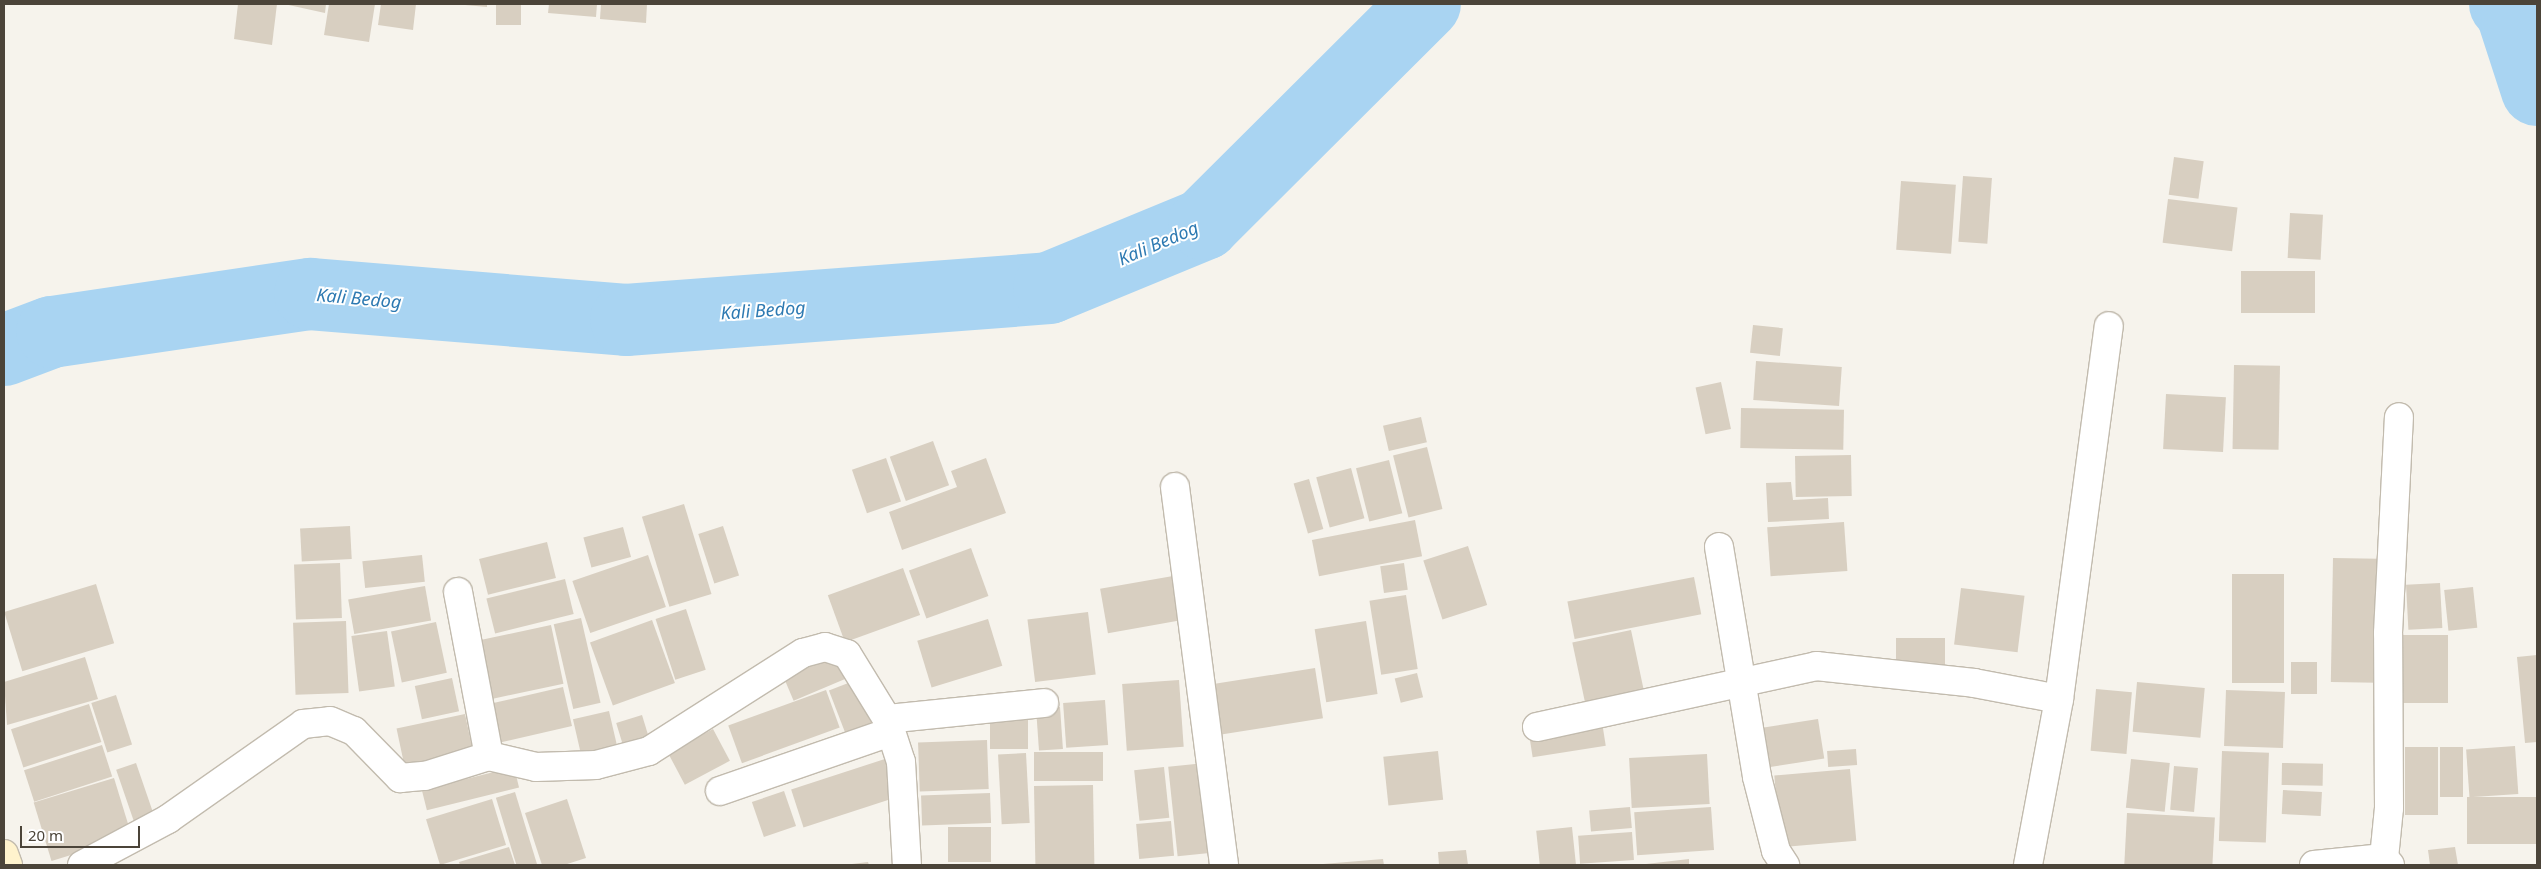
<!DOCTYPE html>
<html>
<head>
<meta charset="utf-8">
<style>
  body { margin:0 }
  #map { position:relative; width:2541px; height:869px; overflow:hidden; background:#f6f3ec; font-family:"Noto Sans",sans-serif }
  div>[style] { position:absolute }
  .river>* { height:72px; margin:-36px; padding:0 36px; transform-origin:36px; border-radius:36px; background:#a9d4f2 }
  .building>* { inset:0; background:#d8cfc1; transform-origin:0 0 }
  .roads { filter:drop-shadow(1px 0 #c2bbae) drop-shadow(-1px 0 #c2bbae) drop-shadow(0 1px #c2bbae) drop-shadow(0 -1px #c2bbae) }
  .street>* { height:28px; margin:-14px; padding:0 14px; transform-origin:14px; border-radius:14px; background:#fff }
  .secondary>* { height:28px; margin:-14px; padding:0 14px; transform-origin:14px; border-radius:14px; background:#fff3cd }
  span { translate:-50% -50%; white-space:nowrap; text-align:center; line-height:1.15; -webkit-text-stroke:4px #fff; paint-order:stroke }
  .water-label { font-size:18px; color:#2e7ab2; font-style:italic }
  .frame { position:absolute; inset:0; border:5px solid #4b4439; pointer-events:none }
  .scale { position:absolute; left:20px; top:826px; width:120px; height:22px; box-sizing:border-box; border:2px solid #4b4439; border-top:0; padding-left:6px; font-size:15px; line-height:18px; white-space:nowrap; color:#4b4439; -webkit-text-stroke:4px #fff; paint-order:stroke }
</style>
</head>
<body>
<div id="map">
  <div class="river">
    <i style="left:2505px;top:4px;width:8px;rotate:45deg"></i>
    <i style="left:2511px;top:10px;width:84px;rotate:72deg"></i>
    <i style="left:4px;top:350px;width:51px;rotate:-20.6deg"></i>
    <i style="left:52px;top:332px;width:261px;rotate:-8.4deg"></i>
    <i style="left:310px;top:294px;width:317px;rotate:4.7deg"></i>
    <i style="left:626px;top:320px;width:424px;rotate:-4.3deg"></i>
    <i style="left:1049px;top:288px;width:168px;rotate:-22.4deg"></i>
    <i style="left:1204px;top:224px;width:312px;rotate:-44.9deg"></i>
  </div>
  <div class="building">
    <i style="clip-path:polygon(238px 4px,277px 4px,272px 45px,234px 39px)"></i>
    <i style="clip-path:polygon(284px 4px,326px 4px,325px 13px)"></i>
    <i style="clip-path:polygon(329px 4px,375px 4px,369px 42px,324px 35px)"></i>
    <i style="clip-path:polygon(381px 4px,416px 4px,413px 30px,378px 25px)"></i>
    <i style="clip-path:polygon(466px 4px,487px 4px,487px 7px,465px 5px)"></i>
    <i style="left:496px;top:4px;width:25px;height:21px"></i>
    <i style="clip-path:polygon(549px 4px,597px 4px,596px 17px,548px 13px)"></i>
    <i style="clip-path:polygon(601px 4px,647px 4px,646px 23px,600px 19px)"></i>
    <i style="left:2174px;top:157px;width:30px;height:38px;rotate:8deg"></i>
    <i style="left:1963px;top:176px;width:29px;height:66px;rotate:4deg"></i>
    <i style="left:1901px;top:181px;width:55px;height:69px;rotate:4deg"></i>
    <i style="left:2168px;top:199px;width:70px;height:44px;rotate:7deg"></i>
    <i style="left:2290px;top:213px;width:33px;height:45px;rotate:3deg"></i>
    <i style="left:2241px;top:271px;width:74px;height:42px"></i>
    <i style="left:1753px;top:325px;width:30px;height:28px;rotate:6deg"></i>
    <i style="left:1756px;top:361px;width:86px;height:39px;rotate:4deg"></i>
    <i style="left:2234px;top:365px;width:46px;height:84px;rotate:1deg"></i>
    <i style="left:1721px;top:382px;width:48px;height:26px;rotate:78deg"></i>
    <i style="left:2166px;top:394px;width:60px;height:55px;rotate:3deg"></i>
    <i style="left:1741px;top:408px;width:103px;height:40px;rotate:1deg"></i>
    <i style="left:1421px;top:417px;width:26px;height:39px;rotate:77deg"></i>
    <i style="left:933px;top:441px;width:47px;height:46px;rotate:70deg"></i>
    <i style="left:1427px;top:447px;width:64px;height:35px;rotate:76deg"></i>
    <i style="left:1851px;top:455px;width:41px;height:56px;rotate:89deg"></i>
    <i style="left:886px;top:458px;width:46px;height:36px;rotate:71deg"></i>
    <i style="clip-path:polygon(986px 458px,1006px 513px,902px 550px,889px 512px,957px 487px,951px 471px)"></i>
    <i style="left:1389px;top:460px;width:55px;height:34px;rotate:76deg"></i>
    <i style="left:1351px;top:468px;width:52px;height:36px;rotate:75deg"></i>
    <i style="left:1309px;top:479px;width:52px;height:16px;rotate:74deg"></i>
    <i style="clip-path:polygon(1791px 482px,1793px 500px,1828px 498px,1829px 519px,1768px 522px,1766px 483px)"></i>
    <i style="left:684px;top:504px;width:94px;height:44px;rotate:73deg"></i>
    <i style="left:1415px;top:520px;width:37px;height:105px;rotate:79deg"></i>
    <i style="left:1844px;top:522px;width:49px;height:77px;rotate:86deg"></i>
    <i style="left:350px;top:526px;width:33px;height:50px;rotate:87deg"></i>
    <i style="left:723px;top:526px;width:52px;height:26px;rotate:72deg"></i>
    <i style="left:623px;top:527px;width:31px;height:41px;rotate:75deg"></i>
    <i style="left:547px;top:542px;width:37px;height:70px;rotate:76deg"></i>
    <i style="left:1468px;top:546px;width:62px;height:47px;rotate:72deg"></i>
    <i style="left:971px;top:548px;width:51px;height:66px;rotate:70deg"></i>
    <i style="left:422px;top:555px;width:27px;height:60px;rotate:84deg"></i>
    <i style="left:648px;top:555px;width:55px;height:80px;rotate:71deg"></i>
    <i style="left:2333px;top:558px;width:46px;height:124px;rotate:1deg"></i>
    <i style="left:340px;top:563px;width:55px;height:46px;rotate:88deg"></i>
    <i style="left:1404px;top:563px;width:27px;height:24px;rotate:82deg"></i>
    <i style="left:903px;top:568px;width:50px;height:80px;rotate:70deg"></i>
    <i style="left:2232px;top:574px;width:52px;height:109px"></i>
    <i style="left:1173px;top:576px;width:45px;height:74px;rotate:80deg"></i>
    <i style="left:1694px;top:577px;width:38px;height:129px;rotate:79deg"></i>
    <i style="left:565px;top:579px;width:36px;height:81px;rotate:76deg"></i>
    <i style="left:2440px;top:583px;width:45px;height:34px;rotate:87deg"></i>
    <i style="left:96px;top:584px;width:62px;height:96px;rotate:73deg"></i>
    <i style="left:425px;top:586px;width:35px;height:78px;rotate:80deg"></i>
    <i style="left:2473px;top:587px;width:41px;height:29px;rotate:84deg"></i>
    <i style="left:1961px;top:588px;width:64px;height:57px;rotate:7deg"></i>
    <i style="left:1406px;top:595px;width:75px;height:37px;rotate:81deg"></i>
    <i style="left:686px;top:609px;width:64px;height:32px;rotate:72deg"></i>
    <i style="left:1088px;top:612px;width:63px;height:61px;rotate:83deg"></i>
    <i style="left:581px;top:618px;width:87px;height:28px;rotate:77deg"></i>
    <i style="left:988px;top:619px;width:49px;height:74px;rotate:73deg"></i>
    <i style="left:652px;top:620px;width:67px;height:66px;rotate:70deg"></i>
    <i style="left:346px;top:621px;width:72px;height:53px;rotate:88deg"></i>
    <i style="left:1366px;top:621px;width:74px;height:52px;rotate:81deg"></i>
    <i style="left:436px;top:622px;width:52px;height:46px;rotate:78deg"></i>
    <i style="left:551px;top:625px;width:60px;height:78px;rotate:78deg"></i>
    <i style="left:1631px;top:630px;width:61px;height:60px;rotate:78deg"></i>
    <i style="left:387px;top:631px;width:56px;height:36px;rotate:82deg"></i>
    <i style="left:2399px;top:635px;width:49px;height:68px"></i>
    <i style="left:1945px;top:638px;width:31px;height:49px;rotate:90deg"></i>
    <i style="left:840px;top:654px;width:25px;height:61px;rotate:67deg"></i>
    <i style="clip-path:polygon(2537px 655px,2537px 742px,2525px 743px,2517px 657px)"></i>
    <i style="clip-path:polygon(85px 657px,98px 699px,7px 725px,4px 682px)"></i>
    <i style="left:2291px;top:662px;width:26px;height:32px"></i>
    <i style="left:1315px;top:668px;width:51px;height:111px;rotate:81deg"></i>
    <i style="left:1417px;top:673px;width:25px;height:23px;rotate:76deg"></i>
    <i style="left:452px;top:678px;width:34px;height:38px;rotate:78deg"></i>
    <i style="left:856px;top:680px;width:51px;height:29px;rotate:69deg"></i>
    <i style="left:1179px;top:680px;width:67px;height:57px;rotate:86deg"></i>
    <i style="left:2137px;top:682px;width:68px;height:50px;rotate:5deg"></i>
    <i style="left:563px;top:687px;width:40px;height:76px;rotate:77deg"></i>
    <i style="left:2096px;top:689px;width:36px;height:62px;rotate:5deg"></i>
    <i style="left:826px;top:690px;width:40px;height:104px;rotate:70deg"></i>
    <i style="left:2226px;top:690px;width:59px;height:56px;rotate:2deg"></i>
    <i style="left:116px;top:695px;width:52px;height:26px;rotate:72deg"></i>
    <i style="left:1105px;top:700px;width:45px;height:42px;rotate:86deg"></i>
    <i style="left:89px;top:704px;width:40px;height:82px;rotate:72deg"></i>
    <i style="left:1060px;top:707px;width:42px;height:24px;rotate:86deg"></i>
    <i style="left:609px;top:711px;width:36px;height:37px;rotate:77deg"></i>
    <i style="left:465px;top:714px;width:42px;height:70px;rotate:78deg"></i>
    <i style="left:1028px;top:714px;width:35px;height:38px;rotate:90deg"></i>
    <i style="left:642px;top:715px;width:28px;height:27px;rotate:73deg"></i>
    <i style="left:1818px;top:719px;width:40px;height:63px;rotate:81deg"></i>
    <i style="left:1602px;top:722px;width:24px;height:74px;rotate:81deg"></i>
    <i style="left:713px;top:729px;width:36px;height:51px;rotate:62deg"></i>
    <i style="left:987px;top:740px;width:49px;height:69px;rotate:88deg"></i>
    <i style="left:102px;top:745px;width:33px;height:82px;rotate:72deg"></i>
    <i style="left:2515px;top:746px;width:48px;height:49px;rotate:86deg"></i>
    <i style="left:2405px;top:747px;width:33px;height:68px"></i>
    <i style="left:2440px;top:747px;width:23px;height:50px"></i>
    <i style="left:1856px;top:749px;width:16px;height:29px;rotate:86deg"></i>
    <i style="left:1438px;top:751px;width:49px;height:55px;rotate:84deg"></i>
    <i style="left:2222px;top:751px;width:47px;height:90px;rotate:2deg"></i>
    <i style="left:1034px;top:752px;width:69px;height:29px"></i>
    <i style="left:1026px;top:753px;width:70px;height:28px;rotate:87deg"></i>
    <i style="left:1707px;top:754px;width:50px;height:78px;rotate:87deg"></i>
    <i style="left:891px;top:757px;width:40px;height:105px;rotate:72deg"></i>
    <i style="left:2131px;top:759px;width:39px;height:49px;rotate:6deg"></i>
    <i style="left:136px;top:763px;width:60px;height:21px;rotate:71deg"></i>
    <i style="left:1205px;top:763px;width:90px;height:37px;rotate:84deg"></i>
    <i style="left:2282px;top:763px;width:41px;height:22px;rotate:1deg"></i>
    <i style="left:2174px;top:766px;width:24px;height:44px;rotate:5deg"></i>
    <i style="left:514px;top:767px;width:21px;height:95px;rotate:76deg"></i>
    <i style="left:1164px;top:767px;width:51px;height:30px;rotate:84deg"></i>
    <i style="left:1850px;top:769px;width:72px;height:76px;rotate:85deg"></i>
    <i style="left:114px;top:778px;width:61px;height:84px;rotate:73deg"></i>
    <i style="left:1093px;top:785px;width:79px;height:59px;rotate:89deg"></i>
    <i style="left:2283px;top:790px;width:39px;height:24px;rotate:3deg"></i>
    <i style="left:784px;top:791px;width:37px;height:34px;rotate:71deg"></i>
    <i style="left:515px;top:792px;width:77px;height:20px;rotate:73deg"></i>
    <i style="left:990px;top:793px;width:30px;height:69px;rotate:88deg"></i>
    <i style="left:2537px;top:797px;width:47px;height:70px;rotate:90deg"></i>
    <i style="left:492px;top:799px;width:48px;height:69px;rotate:73deg"></i>
    <i style="clip-path:polygon(567px 799px,586px 858px,564px 865px,542px 865px,525px 813px)"></i>
    <i style="left:1630px;top:807px;width:21px;height:41px;rotate:85deg"></i>
    <i style="left:1711px;top:807px;width:43px;height:77px;rotate:86deg"></i>
    <i style="left:2127px;top:813px;width:88px;height:51px;rotate:3deg"></i>
    <i style="left:1171px;top:821px;width:35px;height:35px;rotate:85deg"></i>
    <i style="left:991px;top:827px;width:35px;height:43px;rotate:90deg"></i>
    <i style="left:1572px;top:827px;width:38px;height:36px;rotate:84deg"></i>
    <i style="left:1632px;top:832px;width:28px;height:54px;rotate:86deg"></i>
    <i style="clip-path:polygon(509px 847px,515px 865px,460px 865px,459px 862px)"></i>
    <i style="clip-path:polygon(2455px 847px,2458px 865px,2430px 865px,2428px 850px)"></i>
    <i style="clip-path:polygon(1466px 850px,1468px 865px,1439px 865px,1438px 852px)"></i>
    <i style="clip-path:polygon(1383px 859px,1384px 865px,1323px 865px,1323px 864px)"></i>
    <i style="clip-path:polygon(1689px 859px,1689px 865px,1646px 865px,1646px 864px)"></i>
    <i style="clip-path:polygon(868px 862px,869px 865px,852px 865px,852px 864px)"></i>
  </div>
  <div class="roads">
    <div class="street">
      <i style="left:1175px;top:487px;width:381px;rotate:82.6deg"></i>
      <i style="left:1719px;top:547px;width:233px;rotate:80.6deg"></i>
      <i style="left:1757px;top:777px;width:76px;rotate:75.6deg"></i>
      <i style="left:1776px;top:851px;width:17px;rotate:57deg"></i>
      <i style="left:458px;top:592px;width:167px;rotate:79.3deg"></i>
      <i style="left:887px;top:719px;width:45px;rotate:72deg"></i>
      <i style="left:901px;top:762px;width:103px;rotate:86.7deg"></i>
      <i style="left:1537px;top:727px;width:286px;rotate:-12.3deg"></i>
      <i style="left:1816px;top:666px;width:159px;rotate:6.1deg"></i>
      <i style="left:1974px;top:683px;width:86px;rotate:10.7deg"></i>
      <i style="left:720px;top:791px;width:180px;rotate:-19.1deg"></i>
      <i style="left:82px;top:865px;width:98px;rotate:-28.1deg"></i>
      <i style="left:168px;top:819px;width:165px;rotate:-35.1deg"></i>
      <i style="left:303px;top:724px;width:27px;rotate:-6deg"></i>
      <i style="left:330px;top:721px;width:26px;rotate:23deg"></i>
      <i style="left:354px;top:731px;width:66px;rotate:45.6deg"></i>
      <i style="left:400px;top:778px;width:25px;rotate:-5deg"></i>
      <i style="left:425px;top:776px;width:67px;rotate:-17.4deg"></i>
      <i style="left:489px;top:756px;width:48px;rotate:13.2deg"></i>
      <i style="left:536px;top:767px;width:60px;rotate:-1.9deg"></i>
      <i style="left:596px;top:765px;width:55px;rotate:-14.8deg"></i>
      <i style="left:649px;top:751px;width:183px;rotate:-32.5deg"></i>
      <i style="left:803px;top:653px;width:23px;rotate:-15deg"></i>
      <i style="left:825px;top:647px;width:23px;rotate:18deg"></i>
      <i style="left:847px;top:654px;width:76px;rotate:58.4deg"></i>
      <i style="left:887px;top:719px;width:158px;rotate:-5.8deg"></i>
      <i style="left:2028px;top:865px;width:169px;rotate:-79.4deg"></i>
      <i style="left:2059px;top:699px;width:376px;rotate:-82.4deg"></i>
      <i style="left:2314px;top:865px;width:70px;rotate:-5.7deg"></i>
      <i style="left:2390px;top:865px;width:9px;rotate:-131deg"></i>
      <i style="left:2384px;top:858px;width:50px;rotate:-84.3deg"></i>
      <i style="left:2389px;top:808px;width:175px;rotate:-90.3deg"></i>
      <i style="left:2388px;top:633px;width:216px;rotate:-87.1deg"></i>
    </div>
    <div class="secondary">
      <i style="left:4px;top:854px;width:12px;rotate:70deg"></i>
    </div>
  </div>
  <div class="water-label">
    <span style="left:1158px;top:243px;rotate:-23deg">Kali Bedog</span>
    <span style="left:359px;top:298px;rotate:5deg">Kali Bedog</span>
    <span style="left:763px;top:310px;rotate:-4deg">Kali Bedog</span>
  </div>
  <div class="frame"></div>
  <div class="scale">20 m</div>
</div>
</body>
</html>
